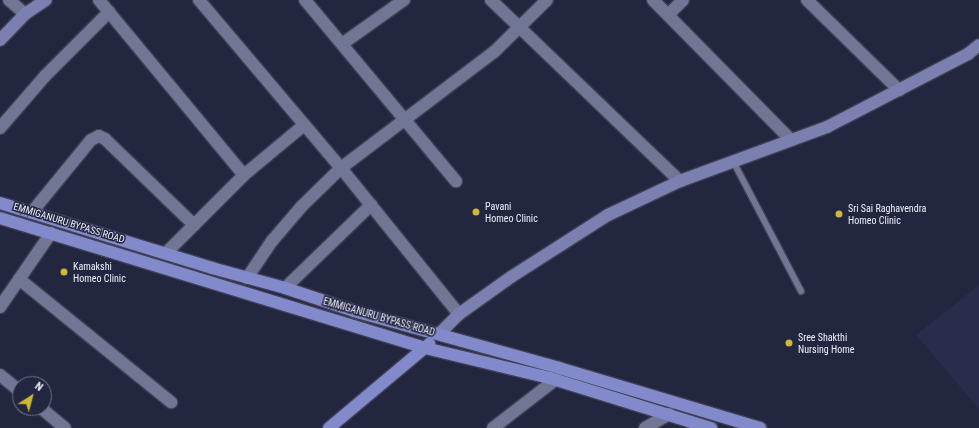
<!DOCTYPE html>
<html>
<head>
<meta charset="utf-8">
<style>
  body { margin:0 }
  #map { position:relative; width:979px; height:428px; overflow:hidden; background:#23263f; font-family:"Roboto Condensed",sans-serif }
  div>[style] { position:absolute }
  .built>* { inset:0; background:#2a2c4c }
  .roads { filter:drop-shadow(1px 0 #3e4055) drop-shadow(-1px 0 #3e4055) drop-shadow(0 1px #3e4055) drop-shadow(0 -1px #3e4055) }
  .lane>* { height:6px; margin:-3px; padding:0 3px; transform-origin:3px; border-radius:3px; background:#727695 }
  .street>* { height:12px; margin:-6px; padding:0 6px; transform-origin:6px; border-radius:6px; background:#727695 }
  .secondary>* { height:12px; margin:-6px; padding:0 6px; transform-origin:6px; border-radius:6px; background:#7b80b0 }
  .primary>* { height:12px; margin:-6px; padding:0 6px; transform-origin:6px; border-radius:6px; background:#838acb }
  .dots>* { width:11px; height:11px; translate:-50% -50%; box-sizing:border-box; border:2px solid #23263f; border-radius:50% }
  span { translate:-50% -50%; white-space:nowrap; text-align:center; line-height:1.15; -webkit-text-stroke:3px #23263f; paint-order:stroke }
  .poi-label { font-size:10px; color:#edeffd }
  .left { translate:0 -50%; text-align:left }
  .street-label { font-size:10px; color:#edeffd }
  .north { position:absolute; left:12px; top:376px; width:40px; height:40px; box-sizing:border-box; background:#23263f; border:1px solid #74768b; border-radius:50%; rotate:36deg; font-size:11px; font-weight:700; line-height:16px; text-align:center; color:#edeffd }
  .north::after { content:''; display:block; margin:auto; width:14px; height:18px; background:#cfb837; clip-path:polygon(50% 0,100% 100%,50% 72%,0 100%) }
</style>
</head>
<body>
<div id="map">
  <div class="built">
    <i style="clip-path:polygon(979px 285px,979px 409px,916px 335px)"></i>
  </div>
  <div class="roads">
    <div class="lane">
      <i style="left:733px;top:161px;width:147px;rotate:62.4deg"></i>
    </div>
    <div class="street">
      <i style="left:9px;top:0;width:21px;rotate:41deg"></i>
      <i style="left:99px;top:0;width:227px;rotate:50.4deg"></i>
      <i style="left:199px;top:0;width:220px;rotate:49.8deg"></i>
      <i style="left:341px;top:168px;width:188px;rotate:51.1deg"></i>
      <i style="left:305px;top:0;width:236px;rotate:50.2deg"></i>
      <i style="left:491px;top:0;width:262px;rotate:43.8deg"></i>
      <i style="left:653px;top:0;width:195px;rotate:45.4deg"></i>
      <i style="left:807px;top:0;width:129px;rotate:44.4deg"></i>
      <i style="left:668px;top:15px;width:21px;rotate:-45deg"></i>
      <i style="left:342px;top:44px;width:76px;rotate:-35.4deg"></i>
      <i style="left:0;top:128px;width:69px;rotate:-49.1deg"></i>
      <i style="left:45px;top:76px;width:91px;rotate:-45deg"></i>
      <i style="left:32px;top:212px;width:93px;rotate:-50.7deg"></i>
      <i style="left:91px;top:140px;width:9px;rotate:-27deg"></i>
      <i style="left:99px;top:136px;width:7px;rotate:27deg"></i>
      <i style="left:105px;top:139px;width:124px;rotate:44deg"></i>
      <i style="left:166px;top:253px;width:110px;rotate:-45deg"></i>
      <i style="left:244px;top:175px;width:78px;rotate:-39.8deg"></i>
      <i style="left:247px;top:278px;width:45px;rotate:-56deg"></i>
      <i style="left:272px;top:241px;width:45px;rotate:-49.5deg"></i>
      <i style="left:301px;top:207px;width:56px;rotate:-44.3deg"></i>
      <i style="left:341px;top:168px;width:192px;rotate:-37.2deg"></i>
      <i style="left:494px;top:52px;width:74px;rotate:-44.5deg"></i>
      <i style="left:19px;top:279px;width:196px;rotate:39deg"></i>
      <i style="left:285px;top:288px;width:120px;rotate:-44deg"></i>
      <i style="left:0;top:307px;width:90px;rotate:-55.4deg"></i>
      <i style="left:0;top:375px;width:26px;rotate:39deg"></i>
      <i style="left:41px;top:408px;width:31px;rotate:40deg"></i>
      <i style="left:493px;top:428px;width:78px;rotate:-37.7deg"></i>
      <i style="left:645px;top:428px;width:28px;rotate:-30deg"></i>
    </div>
    <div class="secondary">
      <i style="left:0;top:40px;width:36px;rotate:-46deg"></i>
      <i style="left:25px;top:14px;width:25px;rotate:-34deg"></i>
      <i style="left:439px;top:334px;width:28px;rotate:-45deg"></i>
      <i style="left:459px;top:314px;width:64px;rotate:-35.4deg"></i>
      <i style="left:511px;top:277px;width:115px;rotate:-32.6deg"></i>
      <i style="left:608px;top:215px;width:80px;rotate:-25.3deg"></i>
      <i style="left:680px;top:181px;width:157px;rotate:-20.2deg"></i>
      <i style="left:827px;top:127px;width:159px;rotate:-27.4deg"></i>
      <i style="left:968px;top:54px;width:14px;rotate:-39deg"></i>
    </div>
    <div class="primary">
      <i style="left:0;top:203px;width:222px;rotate:17deg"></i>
      <i style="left:212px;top:268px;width:76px;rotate:15.3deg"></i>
      <i style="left:285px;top:288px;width:73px;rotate:18.4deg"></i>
      <i style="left:354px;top:311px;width:213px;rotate:15.5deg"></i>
      <i style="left:559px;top:368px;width:210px;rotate:16.6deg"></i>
      <i style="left:0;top:218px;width:444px;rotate:17deg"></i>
      <i style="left:425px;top:348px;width:129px;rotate:13.5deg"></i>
      <i style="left:550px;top:378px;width:169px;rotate:17.3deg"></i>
      <i style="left:329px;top:428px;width:131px;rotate:-40deg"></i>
    </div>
  </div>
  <div class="dots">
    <i style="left:476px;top:212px;background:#cfb837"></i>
    <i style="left:839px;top:214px;background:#cfb837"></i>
    <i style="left:64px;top:272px;background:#cfb837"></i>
    <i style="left:789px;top:343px;background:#cfb837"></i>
  </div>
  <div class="poi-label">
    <span class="left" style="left:485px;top:212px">Pavani<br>Homeo Clinic</span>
    <span class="left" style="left:848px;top:214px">Sri Sai Raghavendra<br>Homeo Clinic</span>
    <span class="left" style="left:73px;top:272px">Kamakshi<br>Homeo Clinic</span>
    <span class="left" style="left:798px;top:343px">Sree Shakthi<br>Nursing Home</span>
  </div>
  <div class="street-label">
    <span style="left:69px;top:223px;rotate:17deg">EMMIGANURU BYPASS ROAD</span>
    <span style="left:379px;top:317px;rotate:16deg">EMMIGANURU BYPASS ROAD</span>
  </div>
  <div class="north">N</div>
</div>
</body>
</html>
